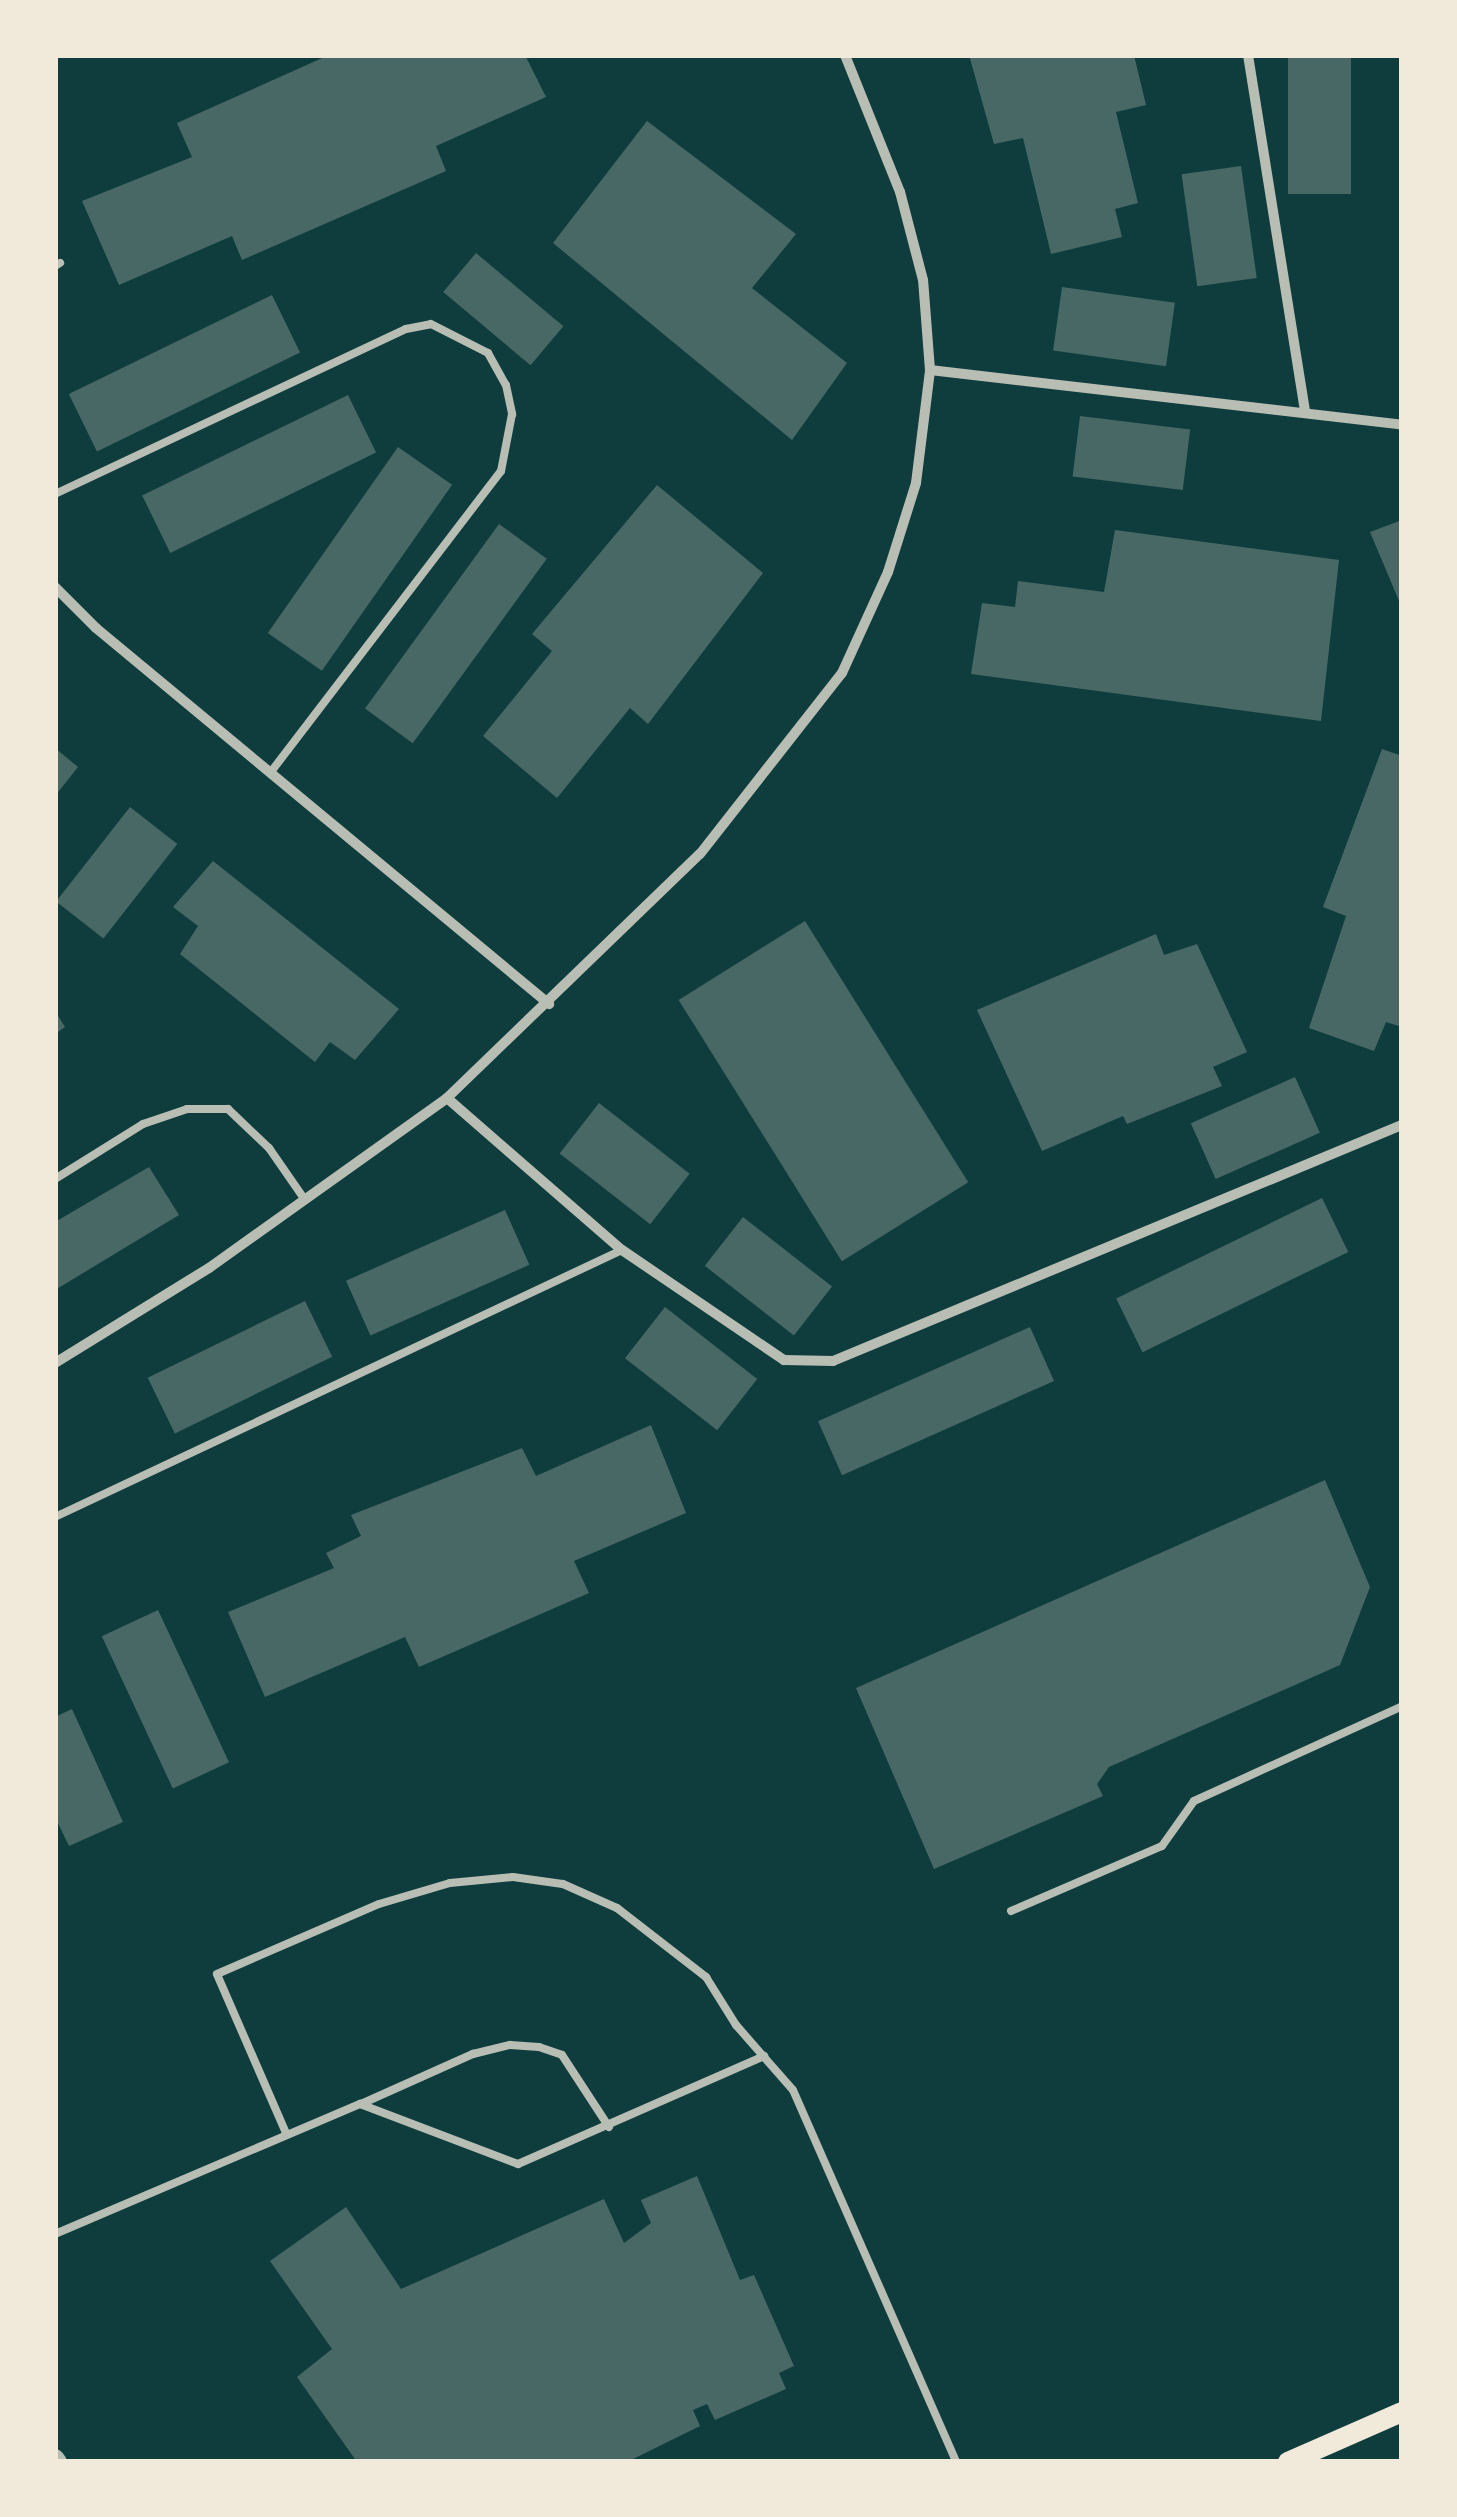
<!DOCTYPE html>
<html>
<head>
<meta charset="utf-8">
<style>
  body { margin:0 }
  #map { position:relative; width:1457px; height:2517px; overflow:hidden; background:#0f3d3e; font-family:Manrope,sans-serif }
  div>[style] { position:absolute }
  .building>* { inset:0; background:#486865; transform-origin:0 0 }
  .service>* { height:8px; margin:-4px; padding:0 4px; transform-origin:4px; border-radius:4px; background:#b8beb3 }
  .minor>* { height:10px; margin:-5px; padding:0 5px; transform-origin:5px; border-radius:5px; background:#b8beb3 }
  .tertiary>* { height:18px; margin:-9px; padding:0 9px; transform-origin:9px; border-radius:9px; background:#b8beb3 }
  .secondary>* { height:20px; margin:-10px; padding:0 10px; transform-origin:10px; border-radius:10px; background:#f1e9da }
  span { translate:-50% -50%; white-space:nowrap; text-align:center; line-height:1.15; -webkit-text-stroke:10px #f1e9da; paint-order:stroke }
  .frame { position:absolute; inset:0; border:58px solid #f1e9da; pointer-events:none }
</style>
</head>
<body>
<div id="map">
  <div class="building">
    <i style="clip-path:polygon(329px 55px,525px 55px,546px 97px,436px 146px,446px 171px,242px 260px,232px 236px,119px 285px,82px 201px,192px 157px,177px 123px)"></i>
    <i style="clip-path:polygon(969px 55px,1134px 55px,1146px 105px,1116px 112px,1138px 203px,1115px 209px,1122px 237px,1051px 254px,1023px 138px,994px 144px)"></i>
    <i style="left:1288px;top:55px;width:63px;height:139px"></i>
    <i style="clip-path:polygon(647px 121px,796px 234px,752px 288px,847px 363px,792px 440px,553px 243px)"></i>
    <i style="left:1241px;top:166px;width:113px;height:60px;rotate:82deg"></i>
    <i style="left:476px;top:253px;width:114px;height:51px;rotate:40deg"></i>
    <i style="left:1062px;top:287px;width:114px;height:64px;rotate:8deg"></i>
    <i style="left:272px;top:295px;width:64px;height:226px;rotate:64deg"></i>
    <i style="left:348px;top:395px;width:64px;height:229px;rotate:64deg"></i>
    <i style="left:1080px;top:416px;width:111px;height:61px;rotate:7deg"></i>
    <i style="left:398px;top:447px;width:66px;height:227px;rotate:35deg"></i>
    <i style="clip-path:polygon(657px 485px,763px 573px,648px 724px,630px 708px,557px 798px,483px 736px,552px 651px,532px 634px)"></i>
    <i style="clip-path:polygon(1402px 520px,1402px 608px,1370px 532px)"></i>
    <i style="left:499px;top:524px;width:59px;height:228px;rotate:36deg"></i>
    <i style="clip-path:polygon(1115px 530px,1339px 560px,1321px 721px,971px 674px,982px 603px,1015px 607px,1018px 581px,1104px 592px)"></i>
    <i style="clip-path:polygon(55px 748px,78px 767px,55px 796px)"></i>
    <i style="clip-path:polygon(1382px 749px,1402px 756px,1402px 1027px,1386px 1022px,1374px 1051px,1309px 1028px,1346px 916px,1323px 907px)"></i>
    <i style="left:130px;top:807px;width:60px;height:120px;rotate:38deg"></i>
    <i style="clip-path:polygon(213px 861px,399px 1009px,355px 1060px,330px 1042px,315px 1062px,180px 954px,198px 926px,173px 907px)"></i>
    <i style="left:805px;top:921px;width:308px;height:149px;rotate:58deg"></i>
    <i style="clip-path:polygon(1156px 934px,1164px 955px,1197px 944px,1247px 1052px,1213px 1067px,1222px 1086px,1127px 1124px,1123px 1116px,1042px 1151px,977px 1010px)"></i>
    <i style="clip-path:polygon(55px 1011px,65px 1027px,55px 1034px)"></i>
    <i style="left:1295px;top:1077px;width:61px;height:114px;rotate:66deg"></i>
    <i style="left:599px;top:1103px;width:115px;height:64px;rotate:38deg"></i>
    <i style="clip-path:polygon(149px 1167px,179px 1215px,55px 1290px,55px 1222px)"></i>
    <i style="left:1322px;top:1198px;width:60px;height:229px;rotate:64deg"></i>
    <i style="left:505px;top:1210px;width:60px;height:174px;rotate:66deg"></i>
    <i style="left:743px;top:1217px;width:113px;height:62px;rotate:38deg"></i>
    <i style="left:305px;top:1301px;width:62px;height:175px;rotate:64deg"></i>
    <i style="left:665px;top:1307px;width:117px;height:65px;rotate:38deg"></i>
    <i style="left:1030px;top:1327px;width:59px;height:232px;rotate:66deg"></i>
    <i style="clip-path:polygon(651px 1425px,686px 1513px,574px 1561px,589px 1593px,419px 1667px,405px 1637px,265px 1697px,228px 1612px,334px 1568px,326px 1553px,361px 1536px,351px 1515px,522px 1448px,536px 1476px)"></i>
    <i style="clip-path:polygon(1325px 1480px,1370px 1587px,1340px 1665px,1109px 1767px,1097px 1784px,1103px 1796px,934px 1869px,856px 1688px)"></i>
    <i style="left:158px;top:1610px;width:168px;height:62px;rotate:65deg"></i>
    <i style="clip-path:polygon(72px 1709px,123px 1822px,69px 1846px,55px 1817px,55px 1717px)"></i>
    <i style="clip-path:polygon(697px 2176px,740px 2280px,754px 2275px,794px 2366px,779px 2373px,786px 2389px,715px 2420px,707px 2404px,693px 2410px,700px 2426px,627px 2462px,357px 2462px,297px 2377px,332px 2349px,270px 2261px,346px 2207px,401px 2289px,604px 2199px,624px 2243px,651px 2223px,641px 2200px)"></i>
  </div>
  <div class="service">
    <i style="left:55px;top:266px;width:6px;rotate:-31deg"></i>
    <i style="left:55px;top:494px;width:388px;rotate:-25.2deg"></i>
    <i style="left:406px;top:329px;width:25px;rotate:-11deg"></i>
    <i style="left:431px;top:324px;width:64px;rotate:27deg"></i>
    <i style="left:488px;top:353px;width:37px;rotate:61deg"></i>
    <i style="left:506px;top:385px;width:30px;rotate:78deg"></i>
    <i style="left:512px;top:414px;width:58px;rotate:100.9deg"></i>
    <i style="left:501px;top:471px;width:380px;rotate:127.4deg"></i>
    <i style="left:55px;top:1179px;width:104px;rotate:-32deg"></i>
    <i style="left:143px;top:1124px;width:46px;rotate:-18.8deg"></i>
    <i style="left:187px;top:1109px;width:41px"></i>
    <i style="left:228px;top:1109px;width:57px;rotate:43.6deg"></i>
    <i style="left:269px;top:1148px;width:63px;rotate:55.3deg"></i>
    <i style="left:55px;top:1517px;width:627px;rotate:-25.22deg"></i>
    <i style="left:1011px;top:1911px;width:164px;rotate:-23.3deg"></i>
    <i style="left:1162px;top:1846px;width:55px;rotate:-54.6deg"></i>
    <i style="left:1194px;top:1801px;width:229px;rotate:-24.5deg"></i>
    <i style="left:361px;top:2104px;width:123px;rotate:-24.1deg"></i>
    <i style="left:473px;top:2054px;width:38px;rotate:-14deg"></i>
    <i style="left:510px;top:2045px;width:29px;rotate:4deg"></i>
    <i style="left:539px;top:2047px;width:24px;rotate:19deg"></i>
    <i style="left:562px;top:2055px;width:86px;rotate:56.9deg"></i>
    <i style="left:286px;top:2133px;width:173px;rotate:-113.5deg"></i>
    <i style="left:217px;top:1974px;width:176px;rotate:-23.4deg"></i>
    <i style="left:379px;top:1904px;width:74px;rotate:-16.5deg"></i>
    <i style="left:450px;top:1883px;width:63px;rotate:-5.4deg"></i>
    <i style="left:513px;top:1877px;width:50px;rotate:8deg"></i>
    <i style="left:563px;top:1884px;width:59px;rotate:24deg"></i>
    <i style="left:617px;top:1908px;width:113px;rotate:37.8deg"></i>
    <i style="left:706px;top:1977px;width:57px;rotate:58deg"></i>
    <i style="left:736px;top:2025px;width:86px;rotate:48.8deg"></i>
    <i style="left:793px;top:2090px;width:406px;rotate:66.3deg"></i>
    <i style="left:55px;top:2234px;width:332px;rotate:-23.1deg"></i>
    <i style="left:360px;top:2104px;width:169px;rotate:20.8deg"></i>
    <i style="left:518px;top:2164px;width:269px;rotate:-23.7deg"></i>
  </div>
  <div class="minor">
    <i style="left:1248px;top:55px;width:361px;rotate:80.9deg"></i>
    <i style="left:930px;top:370px;width:475px;rotate:6.6deg"></i>
    <i style="left:55px;top:587px;width:58px;rotate:45deg"></i>
    <i style="left:96px;top:628px;width:589px;rotate:39.69deg"></i>
    <i style="left:447px;top:1098px;width:232px;rotate:41deg"></i>
    <i style="left:622px;top:1250px;width:196px;rotate:34.2deg"></i>
    <i style="left:784px;top:1360px;width:49px;rotate:1.2deg"></i>
    <i style="left:833px;top:1361px;width:616px;rotate:-22.53deg"></i>
    <i style="left:55px;top:1363px;width:181px;rotate:-31.7deg"></i>
    <i style="left:209px;top:1268px;width:292px;rotate:-35.5deg"></i>
    <i style="left:447px;top:1098px;width:351px;rotate:-44deg"></i>
    <i style="left:700px;top:854px;width:230px;rotate:-51.9deg"></i>
    <i style="left:842px;top:673px;width:111px;rotate:-65.5deg"></i>
    <i style="left:888px;top:572px;width:93px;rotate:-72.5deg"></i>
    <i style="left:916px;top:483px;width:114px;rotate:-82.9deg"></i>
    <i style="left:930px;top:370px;width:90px;rotate:-94.4deg"></i>
    <i style="left:923px;top:280px;width:91px;rotate:-104.6deg"></i>
    <i style="left:900px;top:192px;width:148px;rotate:-111.9deg"></i>
  </div>
  <div class="tertiary">
    <i style="left:55px;top:2458px;width:5px;rotate:53deg"></i>
  </div>
  <div class="secondary">
    <i style="left:1288px;top:2462px;width:124px;rotate:-23.7deg"></i>
  </div>
  <div class="frame"></div>
</div>
</body>
</html>
